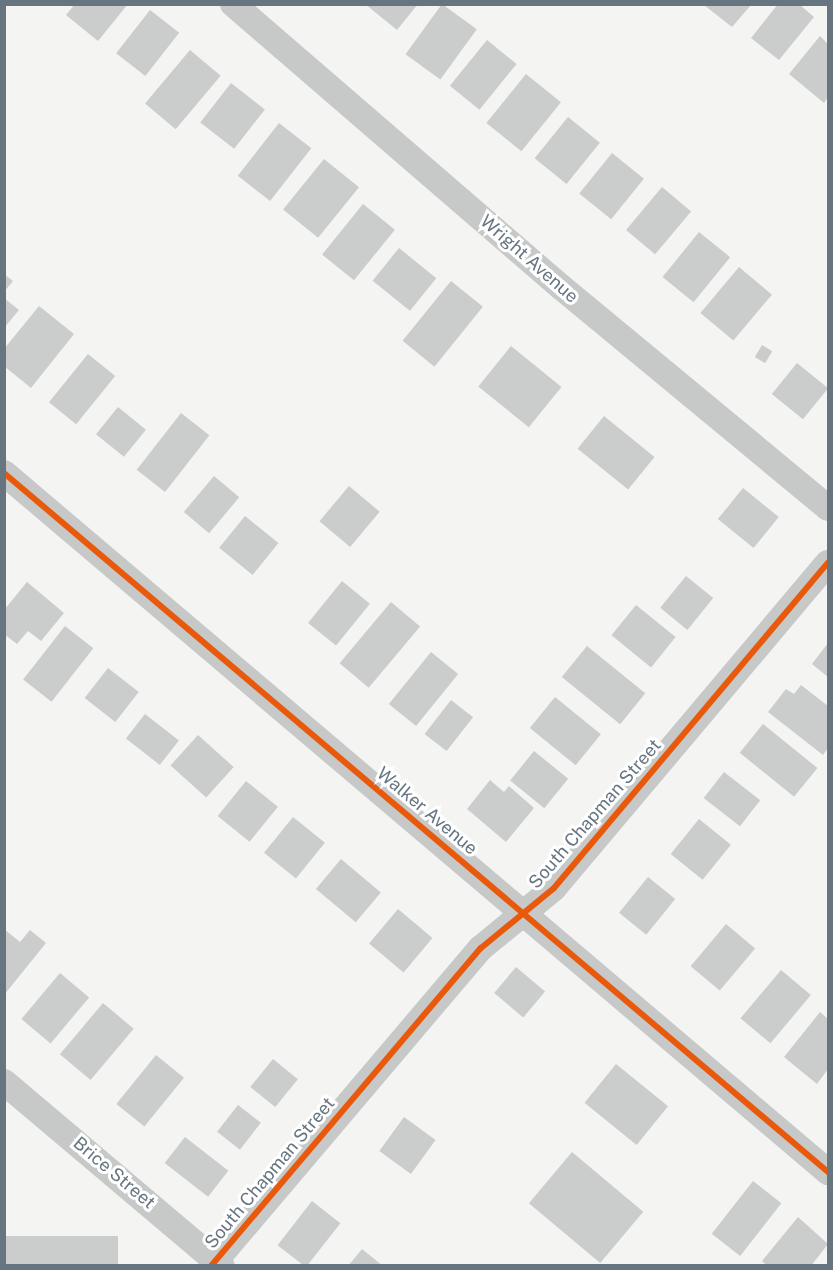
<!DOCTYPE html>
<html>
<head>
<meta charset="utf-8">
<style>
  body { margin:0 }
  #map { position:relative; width:833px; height:1270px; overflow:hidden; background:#f4f4f3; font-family:"Public Sans",sans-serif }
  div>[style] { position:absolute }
  .building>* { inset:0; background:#cbcccc; transform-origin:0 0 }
  .minor>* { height:26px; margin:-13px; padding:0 13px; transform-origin:13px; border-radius:13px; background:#c7c9c9 }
  .cycleway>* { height:6px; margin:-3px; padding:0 3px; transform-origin:3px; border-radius:3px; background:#e8590c }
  span { translate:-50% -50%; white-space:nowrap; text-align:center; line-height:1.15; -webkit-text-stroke:6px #fff; paint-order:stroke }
  .street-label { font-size:18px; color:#677580 }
  .frame { position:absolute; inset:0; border:6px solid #677580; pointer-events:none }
</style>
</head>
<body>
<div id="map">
  <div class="building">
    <i style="clip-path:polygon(75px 4px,128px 4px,98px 41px,66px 15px)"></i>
    <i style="clip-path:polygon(365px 4px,418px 4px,397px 30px)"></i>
    <i style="left:442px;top:4px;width:43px;height:62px;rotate:36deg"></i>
    <i style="clip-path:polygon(778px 4px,799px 4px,814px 17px,779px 60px,751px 38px)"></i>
    <i style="clip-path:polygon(704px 5px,751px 5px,732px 27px)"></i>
    <i style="left:150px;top:10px;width:37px;height:55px;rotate:38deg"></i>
    <i style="clip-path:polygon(820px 36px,828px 44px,828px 97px,824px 103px,789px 74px)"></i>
    <i style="left:487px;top:40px;width:38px;height:59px;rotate:39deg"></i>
    <i style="left:190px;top:50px;width:40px;height:70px;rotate:40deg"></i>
    <i style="left:526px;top:74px;width:45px;height:63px;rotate:39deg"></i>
    <i style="left:231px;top:83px;width:43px;height:50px;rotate:38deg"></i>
    <i style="left:568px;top:117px;width:41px;height:53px;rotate:39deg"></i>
    <i style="left:279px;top:123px;width:41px;height:67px;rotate:38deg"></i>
    <i style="left:612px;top:153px;width:41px;height:52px;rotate:39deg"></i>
    <i style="left:324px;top:159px;width:45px;height:65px;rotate:39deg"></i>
    <i style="left:662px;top:187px;width:38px;height:56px;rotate:40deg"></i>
    <i style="left:363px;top:204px;width:41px;height:65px;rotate:39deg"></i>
    <i style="left:699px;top:232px;width:40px;height:58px;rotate:39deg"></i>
    <i style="left:399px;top:248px;width:48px;height:42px;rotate:39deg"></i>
    <i style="left:739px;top:267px;width:43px;height:60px;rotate:40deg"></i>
    <i style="clip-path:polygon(4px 274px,13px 281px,4px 292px)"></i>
    <i style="left:451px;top:281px;width:41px;height:77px;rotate:39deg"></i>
    <i style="clip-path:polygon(4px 298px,19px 310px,4px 328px)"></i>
    <i style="clip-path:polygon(39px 306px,74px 334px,31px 388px,4px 366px,4px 349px)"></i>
    <i style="left:762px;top:345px;width:12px;height:14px;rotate:31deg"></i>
    <i style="left:511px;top:346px;width:65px;height:52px;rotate:39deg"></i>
    <i style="left:88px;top:354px;width:35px;height:62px;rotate:39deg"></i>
    <i style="left:797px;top:363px;width:40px;height:40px;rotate:39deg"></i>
    <i style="left:118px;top:407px;width:36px;height:35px;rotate:39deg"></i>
    <i style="left:181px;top:413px;width:36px;height:72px;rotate:38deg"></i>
    <i style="left:604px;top:416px;width:65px;height:42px;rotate:39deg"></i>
    <i style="left:214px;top:476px;width:33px;height:47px;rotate:40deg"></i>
    <i style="left:349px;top:486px;width:40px;height:46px;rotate:40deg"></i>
    <i style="left:743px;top:488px;width:46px;height:40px;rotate:39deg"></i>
    <i style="left:245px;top:516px;width:43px;height:41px;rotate:39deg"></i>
    <i style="left:686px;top:576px;width:35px;height:41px;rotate:39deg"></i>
    <i style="left:342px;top:581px;width:36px;height:54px;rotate:39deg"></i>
    <i style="clip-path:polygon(27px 582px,64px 613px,41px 641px,28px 631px,17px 644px,4px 634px,4px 610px)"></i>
    <i style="left:391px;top:602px;width:38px;height:80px;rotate:40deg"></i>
    <i style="left:636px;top:605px;width:51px;height:39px;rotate:39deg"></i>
    <i style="left:65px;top:626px;width:36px;height:68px;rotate:38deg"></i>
    <i style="clip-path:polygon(828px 643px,828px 677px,812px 664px)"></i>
    <i style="left:587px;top:646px;width:75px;height:40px;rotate:39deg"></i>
    <i style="left:431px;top:652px;width:35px;height:67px;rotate:39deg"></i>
    <i style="left:108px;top:668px;width:39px;height:38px;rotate:38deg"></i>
    <i style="clip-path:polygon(801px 685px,828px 706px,828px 748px,823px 755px,768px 712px,786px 689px,794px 694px)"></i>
    <i style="left:555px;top:697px;width:59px;height:40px;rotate:39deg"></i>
    <i style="left:451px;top:700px;width:28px;height:43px;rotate:38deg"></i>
    <i style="left:145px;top:714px;width:43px;height:31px;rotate:38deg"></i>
    <i style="left:763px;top:724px;width:70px;height:37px;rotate:39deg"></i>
    <i style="left:198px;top:735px;width:48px;height:41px;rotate:42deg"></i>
    <i style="left:534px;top:751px;width:44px;height:38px;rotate:39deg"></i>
    <i style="left:724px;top:772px;width:46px;height:33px;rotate:38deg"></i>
    <i style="clip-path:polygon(490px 780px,504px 792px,509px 786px,534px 808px,506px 842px,467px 809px)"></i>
    <i style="left:246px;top:781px;width:41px;height:45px;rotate:39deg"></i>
    <i style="left:293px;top:817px;width:41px;height:46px;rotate:39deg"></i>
    <i style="left:699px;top:819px;width:41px;height:45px;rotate:39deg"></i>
    <i style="left:341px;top:859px;width:52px;height:39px;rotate:40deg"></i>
    <i style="left:648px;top:877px;width:35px;height:46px;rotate:39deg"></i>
    <i style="left:398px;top:909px;width:45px;height:45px;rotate:40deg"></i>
    <i style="left:726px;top:924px;width:38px;height:55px;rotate:40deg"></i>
    <i style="clip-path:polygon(4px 929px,20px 942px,30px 930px,46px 943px,4px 995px)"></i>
    <i style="left:516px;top:967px;width:38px;height:34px;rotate:40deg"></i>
    <i style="left:781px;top:970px;width:39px;height:63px;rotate:40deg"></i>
    <i style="left:60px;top:973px;width:38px;height:60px;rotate:40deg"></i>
    <i style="left:103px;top:1003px;width:40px;height:67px;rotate:40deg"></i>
    <i style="clip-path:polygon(820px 1012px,828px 1019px,828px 1069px,817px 1084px,784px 1057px)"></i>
    <i style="left:156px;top:1055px;width:36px;height:63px;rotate:39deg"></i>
    <i style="left:273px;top:1059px;width:32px;height:36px;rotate:39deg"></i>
    <i style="left:616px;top:1064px;width:67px;height:50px;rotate:39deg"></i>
    <i style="left:238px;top:1105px;width:29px;height:34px;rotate:38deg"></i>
    <i style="left:404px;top:1117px;width:39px;height:42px;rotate:36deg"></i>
    <i style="left:185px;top:1137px;width:55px;height:33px;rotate:38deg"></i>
    <i style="left:572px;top:1152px;width:93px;height:67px;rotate:40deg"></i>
    <i style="left:753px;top:1181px;width:36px;height:67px;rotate:38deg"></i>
    <i style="left:312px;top:1201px;width:36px;height:56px;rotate:38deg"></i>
    <i style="clip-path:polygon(798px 1217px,828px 1244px,811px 1266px,767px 1266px,762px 1261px)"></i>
    <i style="left:118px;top:1236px;width:30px;height:114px;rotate:90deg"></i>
    <i style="clip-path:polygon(362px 1249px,383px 1266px,348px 1266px)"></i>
  </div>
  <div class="minor">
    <i style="left:233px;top:4px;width:433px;rotate:40.8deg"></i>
    <i style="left:561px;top:287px;width:347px;rotate:39.6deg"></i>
    <i style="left:4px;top:473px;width:1081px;rotate:40.31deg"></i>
    <i style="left:4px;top:1082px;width:285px;rotate:40.2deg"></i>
    <i style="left:211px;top:1266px;width:417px;rotate:-49.7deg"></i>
    <i style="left:481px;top:948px;width:94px;rotate:-39.4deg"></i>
    <i style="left:554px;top:888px;width:425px;rotate:-49.9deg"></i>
  </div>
  <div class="cycleway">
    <i style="left:4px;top:473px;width:1081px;rotate:40.31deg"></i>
    <i style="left:211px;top:1266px;width:417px;rotate:-49.7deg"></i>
    <i style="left:481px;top:948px;width:94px;rotate:-39.4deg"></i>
    <i style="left:554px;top:888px;width:425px;rotate:-49.9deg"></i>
  </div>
  <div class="street-label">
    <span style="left:529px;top:259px;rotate:41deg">Wright Avenue</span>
    <span style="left:427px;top:811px;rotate:40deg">Walker Avenue</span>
    <span style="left:595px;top:814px;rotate:-49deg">South Chapman Street</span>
    <span style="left:114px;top:1173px;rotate:40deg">Brice Street</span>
    <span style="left:270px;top:1173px;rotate:-50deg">South Chapman Street</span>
  </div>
  <div class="frame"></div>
</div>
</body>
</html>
